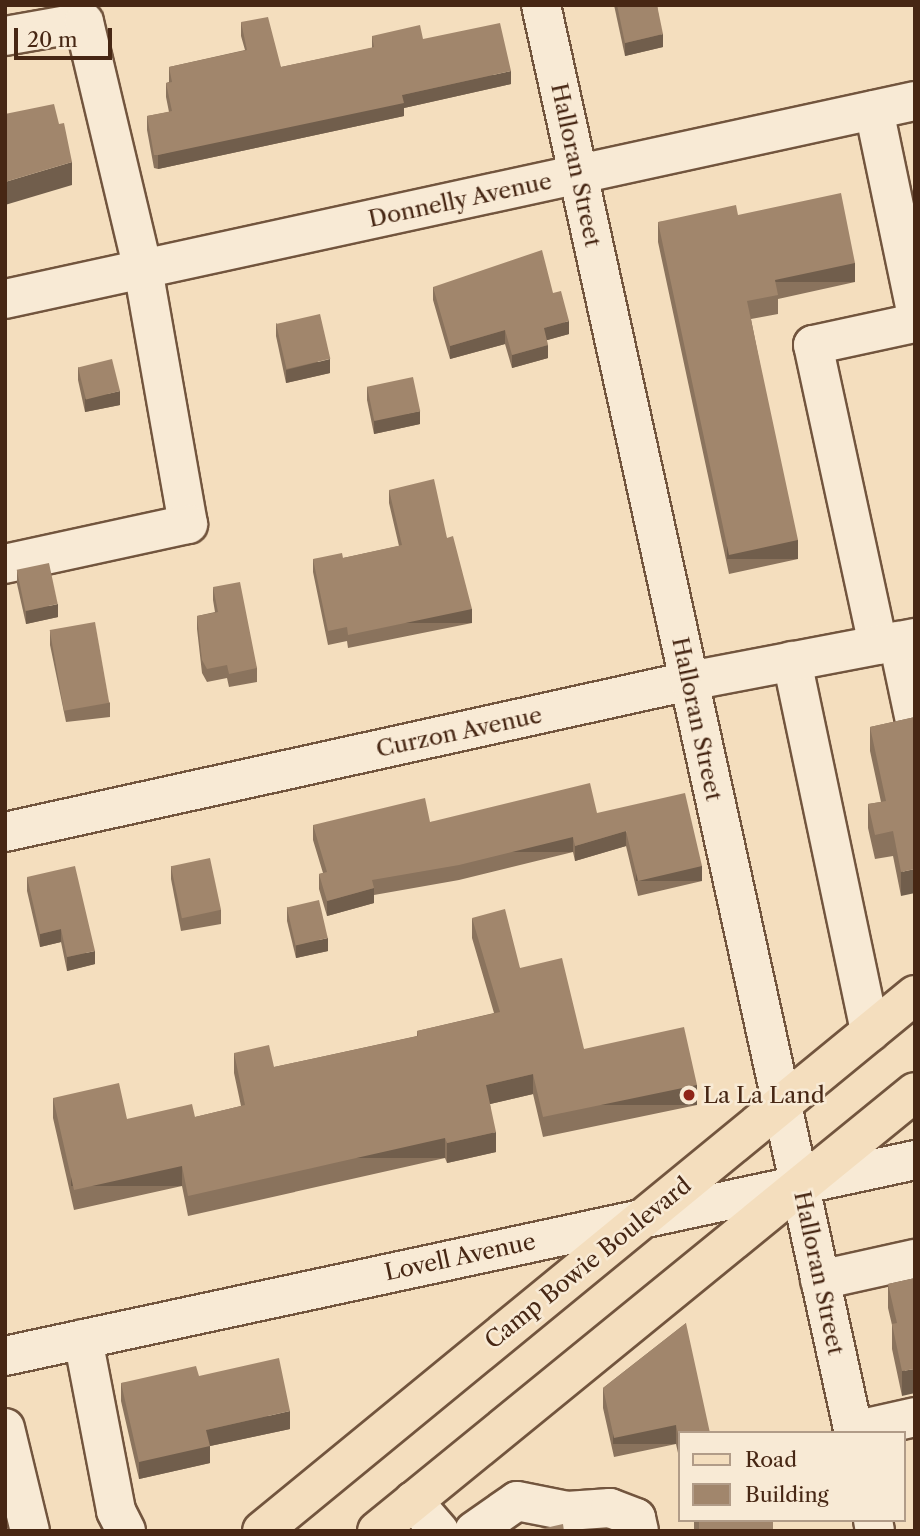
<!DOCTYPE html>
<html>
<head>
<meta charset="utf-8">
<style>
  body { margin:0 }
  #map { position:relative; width:920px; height:1536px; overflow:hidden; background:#f4debe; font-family:"Libre Caslon Text",serif }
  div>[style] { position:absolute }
  .roads { filter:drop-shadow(2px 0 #72553e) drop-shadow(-2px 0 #72553e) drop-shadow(0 2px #72553e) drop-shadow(0 -2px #72553e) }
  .minor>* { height:38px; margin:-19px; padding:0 19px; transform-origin:19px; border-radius:19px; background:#f8ead5 }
  .major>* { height:38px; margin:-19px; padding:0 19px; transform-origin:19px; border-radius:19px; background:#f4debe }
  .wall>* { inset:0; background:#8a735d; transform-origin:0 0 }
  .shaded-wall>* { inset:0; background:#715e4c; transform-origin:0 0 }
  .building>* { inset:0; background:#a1866c; transform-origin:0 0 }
  .dots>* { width:19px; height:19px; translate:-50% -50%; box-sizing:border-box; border:4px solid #f8ead5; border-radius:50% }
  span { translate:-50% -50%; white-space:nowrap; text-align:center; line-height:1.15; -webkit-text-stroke:5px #f8ead5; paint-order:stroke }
  .street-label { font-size:23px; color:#472714 }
  .poi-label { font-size:23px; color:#472714 }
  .left { translate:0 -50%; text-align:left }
  .frame { position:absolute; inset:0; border:7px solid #472714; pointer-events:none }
  .legend { position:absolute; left:678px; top:1431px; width:228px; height:91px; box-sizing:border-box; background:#f8ead5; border:2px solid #b19c88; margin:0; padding:9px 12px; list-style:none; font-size:21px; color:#472714 }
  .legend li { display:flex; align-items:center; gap:14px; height:35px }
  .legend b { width:35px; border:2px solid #b19c88 }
  .scale { position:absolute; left:14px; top:28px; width:98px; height:32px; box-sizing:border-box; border:4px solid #472714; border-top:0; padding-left:9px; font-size:21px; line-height:24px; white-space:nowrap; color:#472714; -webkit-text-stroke:5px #f8ead5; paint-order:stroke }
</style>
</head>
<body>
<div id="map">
  <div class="roads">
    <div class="minor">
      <i style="left:541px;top:5px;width:1462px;rotate:77.64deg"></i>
      <i style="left:5px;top:36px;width:80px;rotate:-10deg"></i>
      <i style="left:84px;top:22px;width:254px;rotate:76.6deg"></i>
      <i style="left:143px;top:269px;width:259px;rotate:80deg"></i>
      <i style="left:188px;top:524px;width:187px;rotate:167.7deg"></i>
      <i style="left:874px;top:110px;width:200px;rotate:78.2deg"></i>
      <i style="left:5px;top:299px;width:931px;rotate:-12.28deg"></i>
      <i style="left:898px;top:641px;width:82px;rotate:78deg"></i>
      <i style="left:878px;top:645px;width:307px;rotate:-102.2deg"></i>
      <i style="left:813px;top:345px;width:104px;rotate:-12.2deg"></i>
      <i style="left:792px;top:661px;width:379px;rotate:78.1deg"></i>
      <i style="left:5px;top:832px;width:700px;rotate:-12.45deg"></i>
      <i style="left:689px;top:681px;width:230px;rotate:-10.8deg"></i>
      <i style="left:820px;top:1280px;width:97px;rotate:-12.5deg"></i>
      <i style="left:83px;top:1339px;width:175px;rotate:79.1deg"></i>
      <i style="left:116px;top:1511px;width:22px;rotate:63deg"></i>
      <i style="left:5px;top:1356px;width:931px;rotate:-12.15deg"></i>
      <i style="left:5px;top:1428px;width:106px;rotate:76.4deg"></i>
      <i style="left:853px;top:1431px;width:64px;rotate:-12.7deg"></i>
      <i style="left:413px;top:1501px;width:40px;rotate:49deg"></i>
      <i style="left:873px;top:1520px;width:11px;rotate:80deg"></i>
      <i style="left:474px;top:1531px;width:52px;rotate:-34.9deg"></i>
      <i style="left:517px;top:1501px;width:51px;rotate:11.3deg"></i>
      <i style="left:567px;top:1511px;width:43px;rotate:-4deg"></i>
      <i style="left:610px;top:1508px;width:28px;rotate:21deg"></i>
      <i style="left:636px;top:1518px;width:13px;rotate:77deg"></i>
    </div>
    <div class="major">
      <i style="left:262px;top:1531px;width:845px;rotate:-39.38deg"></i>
      <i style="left:377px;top:1531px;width:694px;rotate:-39.21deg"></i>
    </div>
  </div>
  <div class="wall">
    <i style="clip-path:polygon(614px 5px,657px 5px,663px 47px,625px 56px)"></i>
    <i style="clip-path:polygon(241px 22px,281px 67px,372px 48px,372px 36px,423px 39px,511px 84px,404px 108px,404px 116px,158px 169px,154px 168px,147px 130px,147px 116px,169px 112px,166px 97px,166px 83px,169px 82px,169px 67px,245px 50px,241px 36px)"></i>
    <i style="clip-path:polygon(738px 215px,855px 282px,778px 299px,778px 314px,751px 319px,798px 559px,729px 574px,658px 242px,658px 222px)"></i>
    <i style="clip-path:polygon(433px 287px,553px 293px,569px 334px,547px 340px,548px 358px,512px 368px,505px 344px,450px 359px,433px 300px)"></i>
    <i style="clip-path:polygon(276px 323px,330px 373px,286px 383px,276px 336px)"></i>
    <i style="clip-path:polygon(78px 367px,120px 405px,85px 412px,78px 380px)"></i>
    <i style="clip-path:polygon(367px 387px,420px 424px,374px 434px,367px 400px)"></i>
    <i style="clip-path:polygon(389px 490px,447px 538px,472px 623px,348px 648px,347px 641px,328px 645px,313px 572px,313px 559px,343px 558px,399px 546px,389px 503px)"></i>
    <i style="clip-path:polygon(17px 570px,58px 617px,26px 624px,17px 584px)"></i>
    <i style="clip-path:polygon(213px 587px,257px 668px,257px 682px,229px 687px,227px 678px,207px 682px,202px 673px,197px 629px,197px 616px,215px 612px,213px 600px)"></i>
    <i style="clip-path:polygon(50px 631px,110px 703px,110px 717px,66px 722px,50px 645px)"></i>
    <i style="clip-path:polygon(915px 717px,901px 896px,893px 856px,875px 859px,868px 828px,868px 804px,881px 802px,870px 751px,870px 727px)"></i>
    <i style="clip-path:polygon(597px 813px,702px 881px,638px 896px,626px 846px,575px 861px,573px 852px,459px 880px,374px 895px,374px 903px,327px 916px,319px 889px,319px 874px,323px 873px,313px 840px,313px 825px,430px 822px)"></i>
    <i style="clip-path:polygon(171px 866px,221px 910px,221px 924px,181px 931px,171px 879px)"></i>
    <i style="clip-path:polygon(27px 877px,95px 964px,67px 971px,61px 942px,40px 947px,27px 891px)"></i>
    <i style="clip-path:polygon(287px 907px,328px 951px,296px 958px,287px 921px)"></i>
    <i style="clip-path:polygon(472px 918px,520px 968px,584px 1049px,697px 1105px,543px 1137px,533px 1094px,490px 1104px,496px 1152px,447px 1163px,445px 1158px,188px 1216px,182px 1186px,74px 1210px,53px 1118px,53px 1098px,127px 1119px,195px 1117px,241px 1106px,234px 1073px,234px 1053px,274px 1067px,417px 1036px,417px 1031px,494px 1013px,472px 938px)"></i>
    <i style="clip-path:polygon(915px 1278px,902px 1396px,892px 1349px,892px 1325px,888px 1308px,888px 1284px)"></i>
    <i style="clip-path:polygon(686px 1323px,680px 1433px,680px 1462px,676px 1444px,614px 1457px,603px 1408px,603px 1388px)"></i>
    <i style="clip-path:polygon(199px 1376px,290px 1429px,210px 1446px,210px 1463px,139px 1479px,121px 1401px,121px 1383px)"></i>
    <i style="left:694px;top:1520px;width:79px;height:11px"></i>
  </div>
  <div class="shaded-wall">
    <i style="clip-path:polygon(663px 34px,663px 47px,625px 56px,625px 43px)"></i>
    <i style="clip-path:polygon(511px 71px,511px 84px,404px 108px,404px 116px,158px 169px,158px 155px,402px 95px)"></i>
    <i style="clip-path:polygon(72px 162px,72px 185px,5px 205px,5px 182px)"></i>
    <i style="left:855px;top:263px;width:19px;height:82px;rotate:90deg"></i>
    <i style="clip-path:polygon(569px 321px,569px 334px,544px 341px,544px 328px)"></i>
    <i style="clip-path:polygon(505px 330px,505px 344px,450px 359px,450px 346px)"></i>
    <i style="clip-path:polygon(548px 345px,548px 358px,512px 368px,512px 355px)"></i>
    <i style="clip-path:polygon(330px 359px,330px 373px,286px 383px,286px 370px)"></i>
    <i style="clip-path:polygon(120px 391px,120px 405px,85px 412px,85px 399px)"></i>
    <i style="clip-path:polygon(420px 411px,420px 424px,374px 434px,374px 420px)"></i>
    <i style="left:798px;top:540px;width:19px;height:71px;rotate:90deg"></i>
    <i style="clip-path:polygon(58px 604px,58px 617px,26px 624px,26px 611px)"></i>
    <i style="left:472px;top:609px;width:14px;height:127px;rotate:90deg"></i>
    <i style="clip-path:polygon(626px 831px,626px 846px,575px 861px,575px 846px)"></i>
    <i style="left:573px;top:837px;width:15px;height:117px;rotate:90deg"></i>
    <i style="left:702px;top:866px;width:15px;height:66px;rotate:90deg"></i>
    <i style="clip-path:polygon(915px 869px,915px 893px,901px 896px,901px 872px)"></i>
    <i style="clip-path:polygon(374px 888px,374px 903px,327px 916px,327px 901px)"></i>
    <i style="clip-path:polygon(61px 929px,61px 942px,40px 947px,40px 934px)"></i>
    <i style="clip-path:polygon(328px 938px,328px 951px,296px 958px,296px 945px)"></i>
    <i style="clip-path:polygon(95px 951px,95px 964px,67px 971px,67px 957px)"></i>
    <i style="clip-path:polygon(533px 1074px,533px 1094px,486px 1105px,486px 1085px)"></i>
    <i style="left:697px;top:1085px;width:20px;height:157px;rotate:90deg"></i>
    <i style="clip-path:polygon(496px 1132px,496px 1152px,447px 1163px,447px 1143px)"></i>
    <i style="left:445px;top:1138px;width:20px;height:263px;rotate:90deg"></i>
    <i style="left:182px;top:1166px;width:20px;height:111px;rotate:90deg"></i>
    <i style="clip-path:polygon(915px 1369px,915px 1393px,902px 1396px,902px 1371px)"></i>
    <i style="clip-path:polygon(290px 1411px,290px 1429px,210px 1446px,210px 1463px,139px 1479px,139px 1462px,206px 1430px)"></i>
    <i style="left:676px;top:1425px;width:19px;height:63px;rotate:90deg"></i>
  </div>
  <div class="building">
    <i style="clip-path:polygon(617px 5px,657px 5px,663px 34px,625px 43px)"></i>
    <i style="clip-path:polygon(268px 17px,281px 67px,374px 47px,372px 36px,420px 25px,423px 39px,500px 23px,511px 71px,402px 95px,404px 103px,158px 155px,154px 155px,147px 116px,172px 111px,166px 83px,172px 82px,169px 67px,247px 50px,241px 22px)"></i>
    <i style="clip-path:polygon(54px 104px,59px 124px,64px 123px,72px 162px,5px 182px,5px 114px)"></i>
    <i style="clip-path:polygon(841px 193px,855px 263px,775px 280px,778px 295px,747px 301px,798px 540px,729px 555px,658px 222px,736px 205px,738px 215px)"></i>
    <i style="clip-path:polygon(542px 250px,553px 293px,561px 291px,569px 321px,544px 328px,548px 345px,512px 355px,505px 330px,450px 346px,433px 287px)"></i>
    <i style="left:320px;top:314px;width:46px;height:45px;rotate:77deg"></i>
    <i style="left:112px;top:359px;width:33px;height:35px;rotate:76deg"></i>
    <i style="left:413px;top:377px;width:35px;height:47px;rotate:78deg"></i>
    <i style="clip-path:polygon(434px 479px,447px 538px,453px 536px,472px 609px,348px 635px,347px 627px,328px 631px,313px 559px,342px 553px,343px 558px,402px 545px,389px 490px)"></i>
    <i style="left:49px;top:563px;width:42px;height:33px;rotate:78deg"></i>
    <i style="clip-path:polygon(240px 582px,257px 668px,229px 674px,227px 665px,207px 669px,202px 660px,197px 616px,218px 612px,213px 587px)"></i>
    <i style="left:95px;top:622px;width:82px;height:46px;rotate:80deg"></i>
    <i style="clip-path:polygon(915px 717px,915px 869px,901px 872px,893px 831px,875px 835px,868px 804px,886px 801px,870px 727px)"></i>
    <i style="clip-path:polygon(590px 783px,597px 813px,685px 793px,702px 866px,638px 881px,626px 831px,575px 846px,573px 837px,459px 865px,372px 880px,374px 888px,327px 901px,319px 874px,327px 872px,313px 825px,425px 798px,430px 822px)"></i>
    <i style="left:210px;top:858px;width:53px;height:40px;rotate:78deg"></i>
    <i style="clip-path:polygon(75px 866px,95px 951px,67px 957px,61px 929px,40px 934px,27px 877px)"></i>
    <i style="left:319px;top:900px;width:39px;height:33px;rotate:77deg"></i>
    <i style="clip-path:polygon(505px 909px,520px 968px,562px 958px,584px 1049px,684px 1027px,697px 1085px,543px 1117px,533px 1074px,486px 1085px,496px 1132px,447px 1143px,445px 1138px,188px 1196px,182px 1166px,74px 1190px,53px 1098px,119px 1083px,127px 1119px,192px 1104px,195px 1117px,245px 1105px,234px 1053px,269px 1045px,274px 1067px,418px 1036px,417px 1031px,500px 1012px,472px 918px)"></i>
    <i style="clip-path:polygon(915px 1278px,915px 1369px,902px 1371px,892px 1324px,897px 1323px,888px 1284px)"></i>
    <i style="clip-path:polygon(686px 1323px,710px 1433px,680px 1433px,680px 1443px,676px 1425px,614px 1438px,603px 1388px)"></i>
    <i style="clip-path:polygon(279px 1358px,290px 1411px,206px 1430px,210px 1446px,139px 1462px,121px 1383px,196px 1366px,199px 1376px)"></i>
    <i style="left:699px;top:1520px;width:74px;height:11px"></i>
    <i style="clip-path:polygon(563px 1524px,564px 1531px,532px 1531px)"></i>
  </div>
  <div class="dots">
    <i style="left:689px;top:1095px;background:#8f2418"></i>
  </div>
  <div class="street-label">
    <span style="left:576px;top:165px;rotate:78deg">Halloran Street</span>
    <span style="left:460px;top:200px;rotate:-12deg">Donnelly Avenue</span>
    <span style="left:697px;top:719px;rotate:78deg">Halloran Street</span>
    <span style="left:459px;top:732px;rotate:-12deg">Curzon Avenue</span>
    <span style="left:460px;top:1257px;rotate:-12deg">Lovell Avenue</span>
    <span style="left:588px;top:1263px;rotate:-39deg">Camp Bowie Boulevard</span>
    <span style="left:819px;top:1273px;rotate:78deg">Halloran Street</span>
  </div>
  <div class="poi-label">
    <span class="left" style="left:703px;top:1095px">La La Land</span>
  </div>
  <div class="frame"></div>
  <ul class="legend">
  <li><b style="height:9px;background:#f4debe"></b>Road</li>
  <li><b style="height:19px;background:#a1866c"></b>Building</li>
  </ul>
  <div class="scale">20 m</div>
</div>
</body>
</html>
